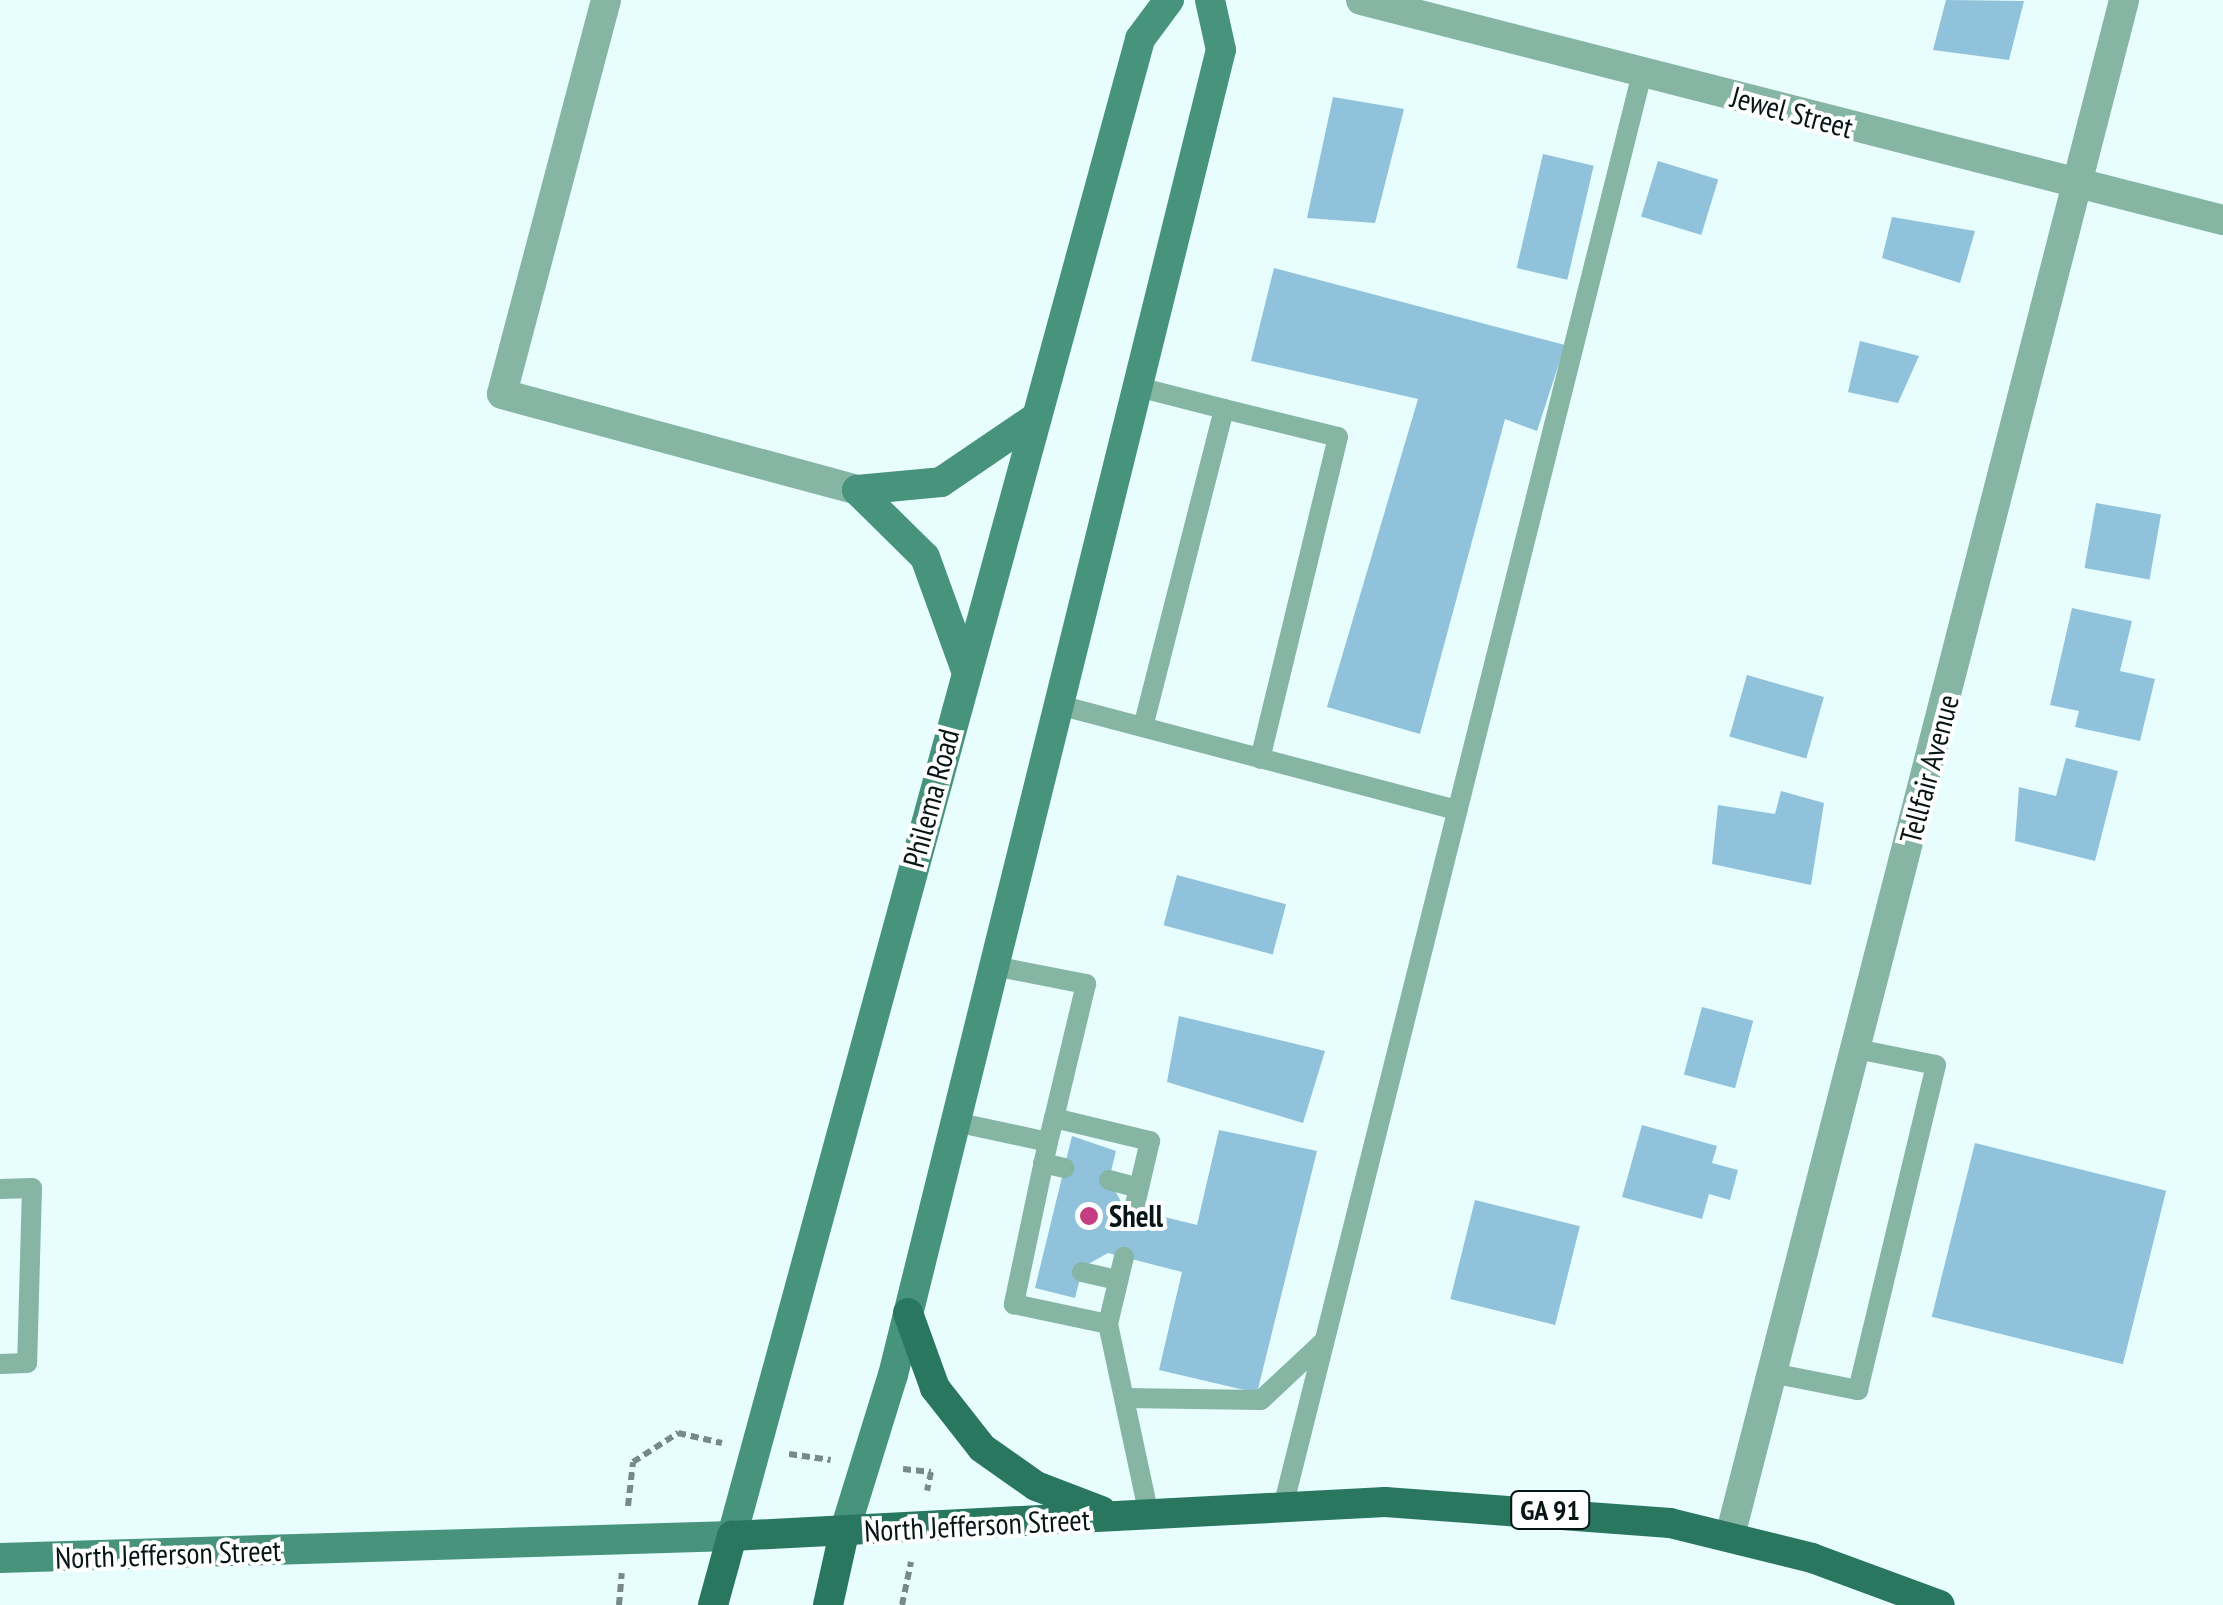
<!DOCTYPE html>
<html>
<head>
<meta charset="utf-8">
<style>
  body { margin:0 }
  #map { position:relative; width:2223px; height:1605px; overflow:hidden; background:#e7fdfe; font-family:"PT Sans Narrow",sans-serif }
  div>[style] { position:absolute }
  .building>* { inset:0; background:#90c2dc; transform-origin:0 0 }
  .path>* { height:6px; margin-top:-3px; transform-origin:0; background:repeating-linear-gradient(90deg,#77898a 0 8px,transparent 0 13px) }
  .lane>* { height:20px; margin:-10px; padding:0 10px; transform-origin:10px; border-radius:10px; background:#86b5a3 }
  .street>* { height:30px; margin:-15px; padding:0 15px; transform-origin:15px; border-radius:15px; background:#86b5a3 }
  .secondary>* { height:30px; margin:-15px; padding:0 15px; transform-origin:15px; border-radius:15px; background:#48937b }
  .primary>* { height:30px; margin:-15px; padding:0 15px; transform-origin:15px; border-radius:15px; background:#2a7760 }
  .dots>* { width:28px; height:28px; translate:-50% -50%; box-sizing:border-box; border:5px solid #fff; border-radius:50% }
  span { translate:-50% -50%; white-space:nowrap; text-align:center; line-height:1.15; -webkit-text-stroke:8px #fff; paint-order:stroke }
  .shield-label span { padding:2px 8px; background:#fff; border:2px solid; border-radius:8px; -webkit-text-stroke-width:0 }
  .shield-label { font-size:28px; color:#071515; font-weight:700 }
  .street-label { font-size:30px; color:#071515 }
  .poi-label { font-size:30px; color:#071515; font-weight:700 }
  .left { translate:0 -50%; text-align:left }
</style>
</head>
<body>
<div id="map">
  <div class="building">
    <i style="clip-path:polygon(1946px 0,2024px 1px,2009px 60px,1933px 50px)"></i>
    <i style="clip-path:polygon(1333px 97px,1404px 109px,1375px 223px,1307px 218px)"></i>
    <i style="left:1543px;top:154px;width:52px;height:117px;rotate:13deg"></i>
    <i style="left:1658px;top:161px;width:63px;height:58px;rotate:17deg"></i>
    <i style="clip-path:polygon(1892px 217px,1975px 231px,1960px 283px,1882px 258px)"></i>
    <i style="clip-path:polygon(1274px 268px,1565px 345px,1537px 431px,1505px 419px,1420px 734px,1327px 707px,1418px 399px,1251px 361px)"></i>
    <i style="clip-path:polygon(1860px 341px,1919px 356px,1898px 403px,1848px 392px)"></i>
    <i style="left:2096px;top:503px;width:66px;height:66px;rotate:10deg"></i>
    <i style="clip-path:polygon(2072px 608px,2132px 621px,2120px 671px,2155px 679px,2140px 741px,2075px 727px,2079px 711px,2050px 705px)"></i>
    <i style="left:1747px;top:675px;width:80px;height:64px;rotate:16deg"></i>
    <i style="clip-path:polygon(2066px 758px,2118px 771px,2095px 861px,2015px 841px,2019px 787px,2056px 796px)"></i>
    <i style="clip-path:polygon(1781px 791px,1824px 803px,1811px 885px,1712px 864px,1718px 805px,1775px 814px)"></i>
    <i style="left:1177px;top:875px;width:113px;height:52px;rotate:15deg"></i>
    <i style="left:1702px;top:1007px;width:53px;height:70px;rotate:15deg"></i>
    <i style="clip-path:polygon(1179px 1016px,1325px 1051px,1303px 1123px,1167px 1082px)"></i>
    <i style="clip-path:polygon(1642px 1125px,1717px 1146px,1712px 1163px,1738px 1170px,1730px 1200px,1709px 1194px,1702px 1219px,1622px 1197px)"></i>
    <i style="clip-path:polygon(1219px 1130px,1317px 1151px,1257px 1393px,1159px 1370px,1182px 1272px,1108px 1253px,1083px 1267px,1075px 1298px,1035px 1288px,1072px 1136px,1116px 1151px,1109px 1180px,1124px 1207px,1197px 1225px)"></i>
    <i style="left:1975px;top:1143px;width:197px;height:179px;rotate:14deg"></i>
    <i style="left:1475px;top:1200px;width:108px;height:102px;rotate:14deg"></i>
  </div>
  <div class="path">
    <i style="left:789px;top:1454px;width:42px;rotate:8.1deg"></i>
    <i style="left:903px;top:1469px;width:28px;rotate:6deg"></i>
    <i style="left:931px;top:1472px;width:19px;rotate:102deg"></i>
    <i style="left:628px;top:1506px;width:44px;rotate:-83.5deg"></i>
    <i style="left:633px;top:1462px;width:54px;rotate:-32.8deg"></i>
    <i style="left:678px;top:1433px;width:45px;rotate:12.8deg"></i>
    <i style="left:619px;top:1605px;width:32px;rotate:-85deg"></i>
    <i style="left:902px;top:1605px;width:44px;rotate:-78.2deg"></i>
  </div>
  <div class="lane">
    <i style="left:1138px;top:387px;width:89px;rotate:14.3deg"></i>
    <i style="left:1059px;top:705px;width:412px;rotate:14.8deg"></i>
    <i style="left:1143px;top:727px;width:328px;rotate:-75.7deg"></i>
    <i style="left:1224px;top:409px;width:117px;rotate:13.8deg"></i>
    <i style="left:1338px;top:437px;width:331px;rotate:103.6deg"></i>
    <i style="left:994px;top:966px;width:94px;rotate:11.1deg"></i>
    <i style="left:1086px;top:984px;width:138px;rotate:103.4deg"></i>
    <i style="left:955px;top:1122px;width:95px;rotate:12.1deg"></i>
    <i style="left:1048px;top:1142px;width:25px;rotate:-76deg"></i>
    <i style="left:1054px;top:1118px;width:99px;rotate:13.5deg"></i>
    <i style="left:1150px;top:1141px;width:70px;rotate:103.2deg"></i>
    <i style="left:1048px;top:1142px;width:166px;rotate:101.9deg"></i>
    <i style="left:1014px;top:1304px;width:96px;rotate:12deg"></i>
    <i style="left:1108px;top:1324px;width:69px;rotate:-76.6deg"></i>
    <i style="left:1043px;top:1163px;width:22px;rotate:13deg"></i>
    <i style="left:1109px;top:1180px;width:30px;rotate:15deg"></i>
    <i style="left:0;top:1189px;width:32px;rotate:-2deg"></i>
    <i style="left:32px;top:1188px;width:175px;rotate:91.6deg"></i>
    <i style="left:27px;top:1363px;width:27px;rotate:178deg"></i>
    <i style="left:1082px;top:1272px;width:37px;rotate:13deg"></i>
    <i style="left:1108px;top:1324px;width:195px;rotate:77.9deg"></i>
    <i style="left:1772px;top:1373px;width:88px;rotate:11.2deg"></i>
    <i style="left:1858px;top:1390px;width:334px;rotate:-76.5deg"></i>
    <i style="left:1936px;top:1065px;width:81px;rotate:-168.6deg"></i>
    <i style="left:1125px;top:1398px;width:136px;rotate:0.8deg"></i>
    <i style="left:1261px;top:1400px;width:86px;rotate:-43.1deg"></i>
    <i style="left:1283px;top:1507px;width:1478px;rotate:-75.94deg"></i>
  </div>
  <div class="street">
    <i style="left:606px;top:0;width:407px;rotate:104.8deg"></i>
    <i style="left:502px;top:394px;width:368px;rotate:15.1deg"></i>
    <i style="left:1361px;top:0;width:890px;rotate:14.32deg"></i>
    <i style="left:1730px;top:1536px;width:1586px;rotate:-75.61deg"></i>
  </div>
  <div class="secondary">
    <i style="left:857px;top:490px;width:95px;rotate:44.6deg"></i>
    <i style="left:925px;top:557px;width:120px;rotate:70.1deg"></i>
    <i style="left:857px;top:490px;width:84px;rotate:-5.4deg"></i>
    <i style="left:941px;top:482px;width:114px;rotate:-34.2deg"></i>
    <i style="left:844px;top:1533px;width:165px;rotate:-72.8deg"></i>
    <i style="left:893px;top:1375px;width:1365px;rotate:-76.1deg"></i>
    <i style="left:1221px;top:50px;width:51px;rotate:-102.4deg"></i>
    <i style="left:0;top:1558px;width:732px;rotate:-1.72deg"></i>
    <i style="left:732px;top:1536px;width:1552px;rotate:-74.75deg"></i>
    <i style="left:1140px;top:39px;width:49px;rotate:-53.4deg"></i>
  </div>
  <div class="primary">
    <i style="left:908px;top:1313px;width:80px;rotate:70.2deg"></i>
    <i style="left:935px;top:1388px;width:76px;rotate:51.9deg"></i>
    <i style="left:982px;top:1448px;width:66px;rotate:35.1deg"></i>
    <i style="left:1036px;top:1486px;width:70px;rotate:21deg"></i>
    <i style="left:713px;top:1605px;width:72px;rotate:-74.6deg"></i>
    <i style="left:732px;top:1536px;width:654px;rotate:-2.98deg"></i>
    <i style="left:1385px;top:1502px;width:286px;rotate:4.2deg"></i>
    <i style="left:1670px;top:1523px;width:146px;rotate:13.8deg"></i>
    <i style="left:1812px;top:1558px;width:136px;rotate:20.2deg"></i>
    <i style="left:828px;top:1605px;width:74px;rotate:-77.5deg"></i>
  </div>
  <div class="dots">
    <i style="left:1089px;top:1216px;background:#c43f81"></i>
  </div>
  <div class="shield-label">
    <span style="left:1550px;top:1510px">GA 91</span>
  </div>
  <div class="street-label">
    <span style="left:1792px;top:112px;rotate:15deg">Jewel Street</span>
    <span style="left:1929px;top:769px;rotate:-75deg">Tellfair Avenue</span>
    <span style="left:931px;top:798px;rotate:-75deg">Philema Road</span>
    <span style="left:977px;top:1525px;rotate:-3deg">North Jefferson Street</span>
    <span style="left:168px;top:1554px;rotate:-2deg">North Jefferson Street</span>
  </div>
  <div class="poi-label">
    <span class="left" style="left:1109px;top:1216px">Shell</span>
  </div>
</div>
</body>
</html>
